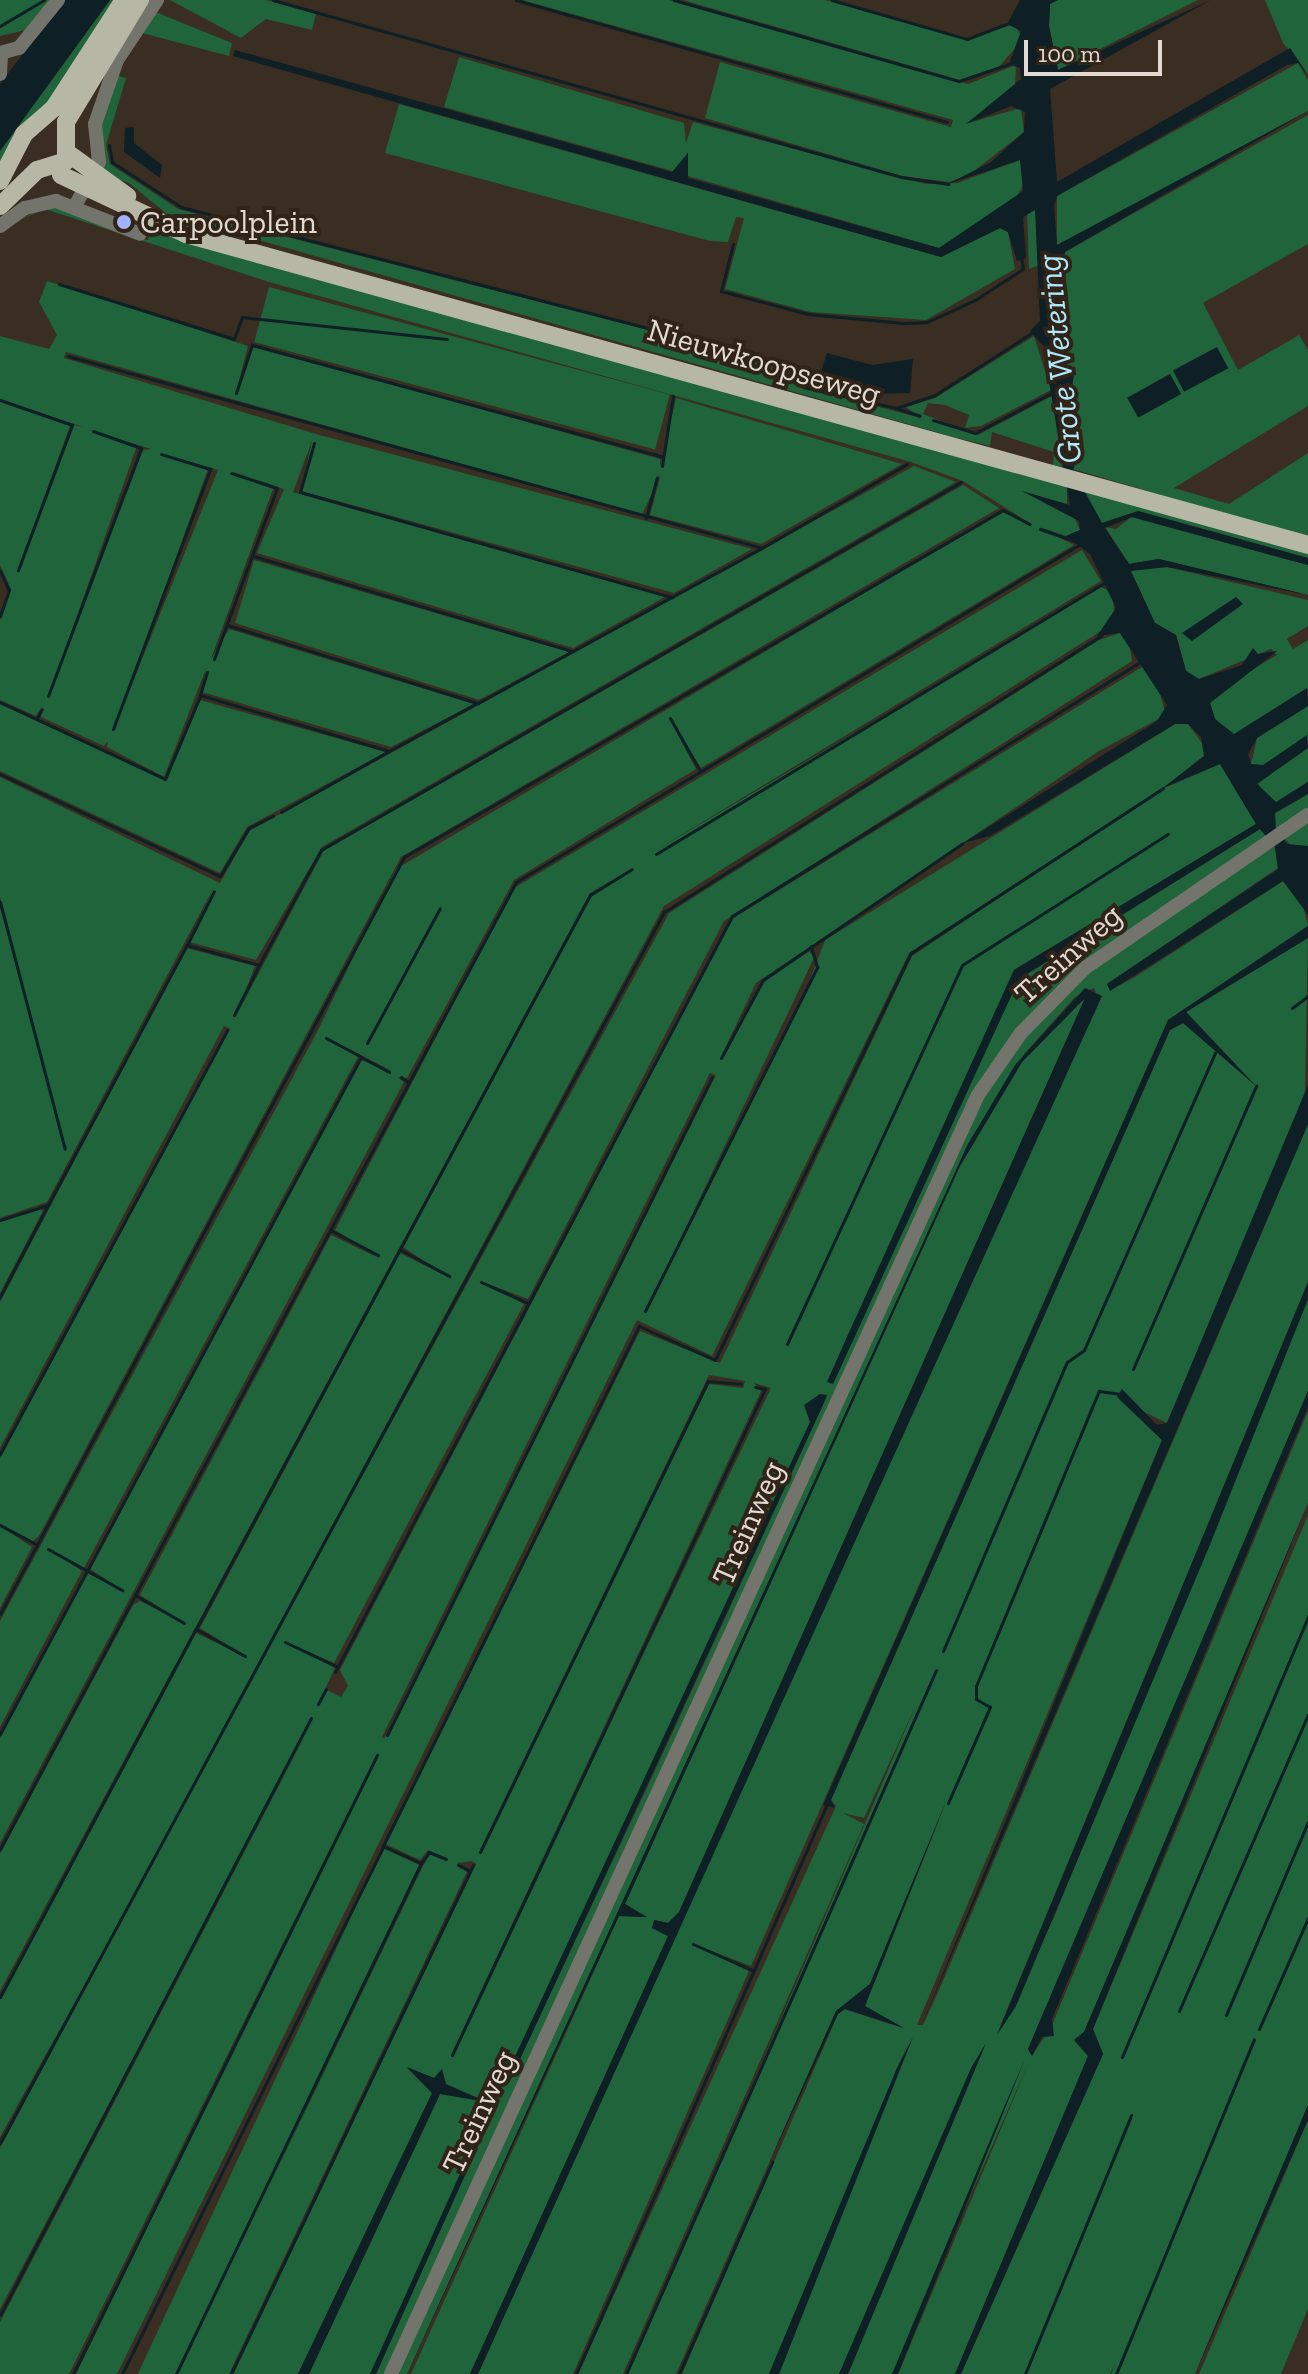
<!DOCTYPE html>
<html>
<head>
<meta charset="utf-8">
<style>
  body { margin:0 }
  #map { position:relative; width:1308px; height:2374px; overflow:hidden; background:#3a2d21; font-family:"Zilla Slab",serif }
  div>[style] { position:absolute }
  .green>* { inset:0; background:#1f643b; transform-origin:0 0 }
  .water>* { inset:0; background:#0e1f25; transform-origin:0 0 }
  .stream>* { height:3px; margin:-1.5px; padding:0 1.5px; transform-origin:1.5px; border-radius:1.5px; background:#0e1f25 }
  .minor>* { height:14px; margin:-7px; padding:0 7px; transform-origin:7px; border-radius:7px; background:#73746b }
  .major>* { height:18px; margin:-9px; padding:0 9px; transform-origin:9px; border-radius:9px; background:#b7b7a6 }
  .dots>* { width:22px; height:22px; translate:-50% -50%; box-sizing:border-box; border:4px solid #302317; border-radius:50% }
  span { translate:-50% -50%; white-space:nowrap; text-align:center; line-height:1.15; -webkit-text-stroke:8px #302317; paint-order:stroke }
  .poi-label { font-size:32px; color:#e2d9d2 }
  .left { translate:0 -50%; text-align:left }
  .street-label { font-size:32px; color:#e2d9d2 }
  .water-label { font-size:34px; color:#afe9fb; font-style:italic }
  .scale { position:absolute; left:1024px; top:40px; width:138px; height:36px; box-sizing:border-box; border:4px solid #e2d9d2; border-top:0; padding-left:10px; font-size:24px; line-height:28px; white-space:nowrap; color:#e2d9d2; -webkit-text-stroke:6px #302317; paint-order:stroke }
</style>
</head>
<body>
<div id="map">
  <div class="green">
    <i style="clip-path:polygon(0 0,50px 0,26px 30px,0 36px)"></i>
    <i style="clip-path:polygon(110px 0,118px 0,0 172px,0 151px)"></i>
    <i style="clip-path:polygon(170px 0,266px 0,316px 14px,312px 30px,266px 19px,241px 38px)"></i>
    <i style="clip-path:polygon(522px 0,669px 0,968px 84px,1016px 65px,1015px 86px,968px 123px,1021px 108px,1024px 132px,969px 175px,949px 182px,902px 176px,705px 118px,720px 62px,951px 127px,953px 120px)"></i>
    <i style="clip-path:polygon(683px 0,825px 0,967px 40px,1014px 24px,1023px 39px,999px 67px,960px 80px)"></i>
    <i style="clip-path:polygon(1058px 0,1198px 0,1058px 70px,1049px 26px,1050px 4px)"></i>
    <i style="clip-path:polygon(1265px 0,1308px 0,1308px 75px,1283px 43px)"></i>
    <i style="clip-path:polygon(153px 11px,232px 43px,229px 56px,138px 32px)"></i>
    <i style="clip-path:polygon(459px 57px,684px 123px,686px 143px,693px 122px,926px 184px,957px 183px,1020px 160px,1025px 181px,1016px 199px,939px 248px,688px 176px,688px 152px,676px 172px,444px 107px)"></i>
    <i style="clip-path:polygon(1298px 63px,1308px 80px,1308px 111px,1057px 245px,1057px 196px)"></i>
    <i style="clip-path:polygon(116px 75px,126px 78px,106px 145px,110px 164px,178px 209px,804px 370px,802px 387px,921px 418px,906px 407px,935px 398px,1034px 336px,1051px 390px,981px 426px,965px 428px,969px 415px,945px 405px,928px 403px,923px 414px,978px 435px,1052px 396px,1062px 467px,1053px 465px,1054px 452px,992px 432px,990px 446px,957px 438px,167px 214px,129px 183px,103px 175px,99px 134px)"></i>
    <i style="clip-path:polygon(399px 104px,941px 257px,1000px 228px,1008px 232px,1015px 269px,926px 320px,810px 312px,725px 289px,744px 218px,736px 217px,728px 242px,710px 241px,385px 153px)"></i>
    <i style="clip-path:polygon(1308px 115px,1308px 244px,1203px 303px,1238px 370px,1299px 335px,1308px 350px,1308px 406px,1174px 488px,1229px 504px,1308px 453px,1308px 538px,1073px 469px,1081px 446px,1068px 414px,1057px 275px,1065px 252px)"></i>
    <i style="clip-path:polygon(49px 205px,148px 240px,152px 227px,124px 215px,1067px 486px,1067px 507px,1022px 491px,1073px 514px,1080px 530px,1066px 536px,1039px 527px,1074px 545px,701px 768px,668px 716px,696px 769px,514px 880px,407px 1078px,397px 1077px,404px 1082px,0 1843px,0 1738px,87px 1573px,124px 1591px,90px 1569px,361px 1060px,392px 1071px,323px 1036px,358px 1057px,84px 1568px,47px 1548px,82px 1571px,0 1727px,0 1621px,317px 1032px,396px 869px,1002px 512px,1031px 524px,963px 481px,911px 462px,269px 282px,45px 209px,17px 221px)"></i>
    <i style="clip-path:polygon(1027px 210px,1035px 210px,1042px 241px,1042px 264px,1029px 269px)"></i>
    <i style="clip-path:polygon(evenodd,47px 281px,248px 346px,235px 396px,253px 346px,660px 459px,660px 468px,676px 398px,902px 464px,761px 544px,650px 515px,661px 474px,642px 515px,66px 352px,64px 358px,316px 434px,752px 549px,674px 593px,301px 491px,312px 441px,293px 492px,665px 597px,573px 648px,257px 553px,284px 489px,230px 471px,273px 489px,211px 659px,229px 629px,474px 704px,391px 747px,202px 692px,206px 669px,164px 777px,107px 747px,108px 741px,104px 746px,41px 717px,42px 706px,36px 716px,0 700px,0 620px,11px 589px,0 565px,0 401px,70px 426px,17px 572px,74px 425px,83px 427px,0 399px,0 336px,49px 349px,57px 335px,39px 302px,47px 281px,92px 431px,151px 449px,143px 450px,48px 698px,137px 446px,92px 431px,47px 281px,159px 453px,218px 470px,113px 731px,208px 469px,159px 453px)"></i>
    <i style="left:269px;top:287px;width:415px;height:57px;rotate:15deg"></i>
    <i style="clip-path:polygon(914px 466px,956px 482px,322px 847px,256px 960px,189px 942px,214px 887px,47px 1202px,0 1218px,0 907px,66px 1150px,0 897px,0 777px,220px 883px,249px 831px)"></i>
    <i style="clip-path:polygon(963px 485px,999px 508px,401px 857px,39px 1536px,33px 1541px,0 1524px,0 1458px,230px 1029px,224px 1026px,0 1448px,0 1302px,186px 948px,255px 966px,235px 1018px,324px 850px)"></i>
    <i style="clip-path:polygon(1080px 486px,1308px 551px,1308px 558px,1138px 511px,1102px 523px)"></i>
    <i style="clip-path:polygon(1131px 517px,1308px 565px,1308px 595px,1159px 559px,1129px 564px,1105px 527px,1116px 529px)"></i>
    <i style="clip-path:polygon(evenodd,1082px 550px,1101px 581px,653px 852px,1101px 587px,1112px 592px,1115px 617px,1106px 628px,664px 906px,141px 1882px,669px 913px,1099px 640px,1120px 633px,1130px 647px,1132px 661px,724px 921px,528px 1299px,478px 1280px,524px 1304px,334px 1663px,283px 1641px,335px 1668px,317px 1706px,327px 1690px,341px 1697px,348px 1686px,340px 1670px,732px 919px,1142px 667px,1156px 680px,1166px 715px,1099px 751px,756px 983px,719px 1061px,765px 980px,809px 951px,814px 958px,645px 1314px,801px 1003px,825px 940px,1175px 724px,1188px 724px,1205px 747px,1204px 756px,1167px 785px,909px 953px,712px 1356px,637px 1320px,117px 2374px,76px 2374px,378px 1752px,69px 2374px,0 2374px,0 2322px,314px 1718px,0 2309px,0 2148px,138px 1889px,0 2137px,0 2000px,196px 1633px,247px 1657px,200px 1628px,400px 1253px,450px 1278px,403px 1247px,591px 896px,635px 867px,590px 893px,0 1991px,0 1854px,133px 1605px,140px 1601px,185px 1623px,140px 1595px,331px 1235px,379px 1258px,335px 1230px,514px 888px,1082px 550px,710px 1073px,716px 1075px,384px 1739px,382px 1737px,710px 1073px)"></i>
    <i style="clip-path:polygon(254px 560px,569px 652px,479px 700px,235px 623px)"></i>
    <i style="clip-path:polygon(1167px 567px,1308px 600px,1308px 626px,1287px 639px,1293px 649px,1308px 640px,1308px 689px,1234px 735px,1215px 719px,1210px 703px,1229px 683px,1277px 655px,1271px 649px,1199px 679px,1186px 671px,1176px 635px,1155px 623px,1130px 570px)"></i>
    <i style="clip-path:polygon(200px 700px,386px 752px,247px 827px,220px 873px,0 771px,0 704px,165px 780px)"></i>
    <i style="clip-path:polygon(1308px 706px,1308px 741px,1263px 766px,1251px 764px,1257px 738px)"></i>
    <i style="clip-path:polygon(1308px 748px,1308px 782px,1276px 802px,1269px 799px,1257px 782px)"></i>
    <i style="clip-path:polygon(evenodd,1220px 764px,1256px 824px,1014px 970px,827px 1383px,1019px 979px,1260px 829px,1275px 847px,1278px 868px,1107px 984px,1110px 990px,1135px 977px,1283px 881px,1302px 900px,1308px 926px,1168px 1020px,751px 1966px,690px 1943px,749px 1971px,573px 2374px,478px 2374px,1098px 999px,1094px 988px,1075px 997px,1025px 1053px,968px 1144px,407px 2374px,376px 2374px,503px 2090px,370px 2374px,309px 2374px,440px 2094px,485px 2101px,407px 2068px,432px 2093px,298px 2374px,233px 2374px,476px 1864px,472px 1861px,457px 1863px,467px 1872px,229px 2374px,179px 2374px,423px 1866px,430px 1854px,448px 1860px,428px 1850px,420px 1860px,385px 1844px,640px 1331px,720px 1363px,912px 956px,1164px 788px,1220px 764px,709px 1375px,745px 1381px,743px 1388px,709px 1384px,478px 1854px,709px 1375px,1220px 764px,754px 1383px,771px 1388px,450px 2057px,761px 1391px,754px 1383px,1220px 764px,827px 1396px,658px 1764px,509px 2082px,810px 1422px,805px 1405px,827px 1396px)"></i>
    <i style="clip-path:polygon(1308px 794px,1308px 846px,1295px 849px,1275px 830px,1275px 813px)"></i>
    <i style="clip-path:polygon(1308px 938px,1305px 1095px,1167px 1423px,1123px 1402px,1162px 1440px,917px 2025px,923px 2025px,939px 1990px,1308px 1124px,1308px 1282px,997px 2034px,1054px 1917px,1308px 1299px,1308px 1391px,1028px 2049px,1032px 2056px,1052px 2025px,1308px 1411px,1308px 1503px,1084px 2032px,1074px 2040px,1088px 2056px,955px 2374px,898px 2374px,1029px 2062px,892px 2374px,848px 2374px,986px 2043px,839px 2374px,779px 2374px,908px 2043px,769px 2374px,682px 2374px,838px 2014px,844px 2009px,903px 2028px,865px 2006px,947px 1800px,870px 1984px,836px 2011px,676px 2374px,628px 2374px,916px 1705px,864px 1818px,843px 1813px,864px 1824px,623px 2374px,578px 2374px,836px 1806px,831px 1800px,1170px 1030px,1183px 1023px,1255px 1085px,1186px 1012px)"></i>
    <i style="clip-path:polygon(1085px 998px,679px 1912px,668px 1923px,655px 1920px,652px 1928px,668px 1936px,470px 2374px,411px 2374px,619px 1916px,646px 1917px,625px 1904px,960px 1166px,1022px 1062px)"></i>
    <i style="clip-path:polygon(38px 1207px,43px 1211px,0 1293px,0 1221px)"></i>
    <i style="clip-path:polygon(1308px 1515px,1308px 2105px,1195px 2374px,1111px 2374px,1115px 2364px,1110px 2374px,961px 2374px,1103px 2054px,1093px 2029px)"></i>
    <i style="clip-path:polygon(0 1526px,32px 1547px,0 1608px)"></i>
    <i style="left:383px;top:1848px;width:40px;height:586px;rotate:25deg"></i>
    <i style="clip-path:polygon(1308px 2120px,1308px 2309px,1281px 2374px,1199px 2374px)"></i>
  </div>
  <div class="water">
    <i style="clip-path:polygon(64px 0,110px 0,0 151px,0 84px)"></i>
    <i style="clip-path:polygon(1020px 0,1058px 0,1050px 4px,1049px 26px,1058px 70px,1211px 0,1050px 89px,1057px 182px,1290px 48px,1308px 75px,1298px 63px,1287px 65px,1057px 196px,1054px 206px,1057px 245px,1308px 111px,1065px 252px,1057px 275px,1066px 369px,1074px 374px,1068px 414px,1081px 446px,1073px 470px,1102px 523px,1138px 511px,1308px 558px,1308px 565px,1132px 517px,1105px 528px,1129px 564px,1159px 559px,1308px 595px,1167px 567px,1131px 571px,1155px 623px,1176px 635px,1186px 671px,1199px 679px,1242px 665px,1253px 648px,1258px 654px,1277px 651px,1210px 703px,1215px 719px,1234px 734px,1307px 688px,1308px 706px,1257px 738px,1248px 754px,1251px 764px,1263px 765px,1307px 735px,1308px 748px,1257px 784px,1276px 802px,1308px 782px,1308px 794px,1275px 813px,1276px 830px,1287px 844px,1308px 846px,1308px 915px,1283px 881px,1110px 991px,1107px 984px,1278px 869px,1275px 847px,1260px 829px,1019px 979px,833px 1384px,827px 1382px,846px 1339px,1014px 970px,1256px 824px,1220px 764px,1163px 788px,1204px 756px,1201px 737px,1188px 724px,1175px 724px,990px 836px,963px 843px,1157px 721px,1167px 705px,1120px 633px,1097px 636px,1116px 608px,1090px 554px,1066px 536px,1080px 530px,1079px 521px,1022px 491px,1070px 505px,1043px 346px,1030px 331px,1040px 321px,1035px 210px,1023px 217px,1026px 258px,1017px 261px,1008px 232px,1000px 228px,941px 257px,233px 56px,235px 50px,672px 172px,688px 153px,688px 178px,939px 248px,1023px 191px,1020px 160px,948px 184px,991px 162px,1024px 132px,1025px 112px,1011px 106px,966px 124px,1021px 79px,1020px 68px,1009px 64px,1021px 31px,1007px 24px)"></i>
    <i style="clip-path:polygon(134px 127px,134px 143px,162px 165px,160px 178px,124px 152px,125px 128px)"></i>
    <i style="left:1217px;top:347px;width:24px;height:50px;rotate:62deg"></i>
    <i style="clip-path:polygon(827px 353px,872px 365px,913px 359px,910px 393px,868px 394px,818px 381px)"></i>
    <i style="left:1170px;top:374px;width:23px;height:49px;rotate:61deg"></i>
    <i style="clip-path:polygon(1236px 597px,1243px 604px,1192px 641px,1182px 633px)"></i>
    <i style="clip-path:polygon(1308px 926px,1308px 938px,1186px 1012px,1256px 1086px,1183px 1023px,1170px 1030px,831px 1800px,835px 1808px,823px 1805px,1168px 1020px)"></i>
    <i style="clip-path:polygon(1085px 988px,1102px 996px,478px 2374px,470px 2374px,668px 1936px,652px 1928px,654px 1920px,668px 1923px,679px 1912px,1085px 998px,1022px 1062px,960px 1166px,625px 1904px,647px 1917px,619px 1916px,407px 2374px,968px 1144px,1015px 1065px)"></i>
    <i style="clip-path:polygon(1308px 1085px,1308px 1124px,920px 2029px,1162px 1440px,1117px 1397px,1122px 1389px,1157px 1425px,1167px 1423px)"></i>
    <i style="clip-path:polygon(1308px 1282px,1308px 1299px,1209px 1547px,1016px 2006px,997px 2035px)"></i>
    <i style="clip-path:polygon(1308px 1391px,1308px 1407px,1052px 2019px,1054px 2036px,1042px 2037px,1032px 2056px,1028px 2049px)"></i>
    <i style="clip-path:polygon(820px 1394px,827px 1395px,822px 1407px,509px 2083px,504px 2080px,810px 1422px,804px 1405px)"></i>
    <i style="clip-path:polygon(1308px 1503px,1093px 2029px,1103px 2054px,961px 2374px,955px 2374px,1088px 2056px,1074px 2040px,1084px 2032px)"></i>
    <i style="clip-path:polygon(947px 1799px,865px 2006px,904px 2028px,845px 2009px,838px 2014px,768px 2165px,836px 2011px,870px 1984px)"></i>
    <i style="clip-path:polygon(913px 2037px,779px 2374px,769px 2374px,897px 2068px)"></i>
    <i style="clip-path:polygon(986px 2043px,848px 2374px,839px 2374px,971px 2068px)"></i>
    <i style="clip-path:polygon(1025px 2059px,898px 2374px,892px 2374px,1001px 2114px)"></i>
    <i style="clip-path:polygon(407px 2067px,434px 2078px,442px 2069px,446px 2084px,486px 2102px,440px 2094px,309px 2374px,298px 2374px,432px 2093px)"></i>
    <i style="clip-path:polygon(503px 2090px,376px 2374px,370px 2374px,459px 2176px)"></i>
    <i style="clip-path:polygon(1308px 2105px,1308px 2120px,1195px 2374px)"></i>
  </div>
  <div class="stream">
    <i style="left:273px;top:0;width:652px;rotate:15.74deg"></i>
    <i style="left:901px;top:177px;width:48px;rotate:8.5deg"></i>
    <i style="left:516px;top:0;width:448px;rotate:15.8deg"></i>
    <i style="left:674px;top:0;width:296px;rotate:15.9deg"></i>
    <i style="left:959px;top:81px;width:53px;rotate:-18.8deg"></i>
    <i style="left:832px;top:0;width:141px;rotate:16.1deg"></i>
    <i style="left:967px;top:39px;width:42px;rotate:-21deg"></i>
    <i style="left:0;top:26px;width:51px;rotate:-30.6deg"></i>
    <i style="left:109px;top:145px;width:17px;rotate:80deg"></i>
    <i style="left:112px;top:162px;width:82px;rotate:33.1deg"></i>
    <i style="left:181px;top:207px;width:646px;rotate:14.53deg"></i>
    <i style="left:806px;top:369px;width:18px;rotate:99deg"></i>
    <i style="left:803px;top:387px;width:95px;rotate:12.7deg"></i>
    <i style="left:896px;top:408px;width:41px;rotate:-18.4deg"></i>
    <i style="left:935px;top:395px;width:117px;rotate:-32.7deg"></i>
    <i style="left:733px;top:244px;width:49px;rotate:104.3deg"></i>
    <i style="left:721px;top:291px;width:90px;rotate:14.8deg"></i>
    <i style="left:808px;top:314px;width:96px;rotate:5.4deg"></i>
    <i style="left:904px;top:323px;width:23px;rotate:-2deg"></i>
    <i style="left:927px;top:322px;width:53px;rotate:-24.6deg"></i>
    <i style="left:975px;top:300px;width:57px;rotate:-32.9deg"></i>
    <i style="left:1023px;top:269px;width:13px;rotate:-99deg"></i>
    <i style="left:59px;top:284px;width:183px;rotate:17.4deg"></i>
    <i style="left:234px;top:339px;width:23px;rotate:-70deg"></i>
    <i style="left:242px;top:317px;width:206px;rotate:6.1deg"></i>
    <i style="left:68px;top:356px;width:720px;rotate:15.46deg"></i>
    <i style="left:762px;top:548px;width:168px;rotate:-30.1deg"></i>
    <i style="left:236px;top:393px;width:51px;rotate:-71.6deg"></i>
    <i style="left:252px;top:345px;width:426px;rotate:15.2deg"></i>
    <i style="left:0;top:400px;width:76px;rotate:19.1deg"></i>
    <i style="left:72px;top:425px;width:155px;rotate:110.4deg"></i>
    <i style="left:896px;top:408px;width:25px;rotate:18deg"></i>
    <i style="left:933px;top:420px;width:44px;rotate:17.2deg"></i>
    <i style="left:975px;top:433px;width:88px;rotate:-27.7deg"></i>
    <i style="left:314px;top:443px;width:51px;rotate:105.9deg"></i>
    <i style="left:300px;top:492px;width:387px;rotate:15.8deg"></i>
    <i style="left:672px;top:597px;width:102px;rotate:-28.6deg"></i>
    <i style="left:662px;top:466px;width:71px;rotate:-81.1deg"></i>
    <i style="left:646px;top:518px;width:42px;rotate:-75deg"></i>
    <i style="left:1040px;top:529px;width:40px;rotate:18.9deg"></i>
    <i style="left:253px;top:556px;width:333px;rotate:16.6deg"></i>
    <i style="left:0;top:571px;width:21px;rotate:65deg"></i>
    <i style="left:9px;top:590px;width:28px;rotate:109deg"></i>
    <i style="left:227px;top:625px;width:263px;rotate:17.3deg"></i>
    <i style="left:478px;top:703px;width:221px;rotate:-28.7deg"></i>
    <i style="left:214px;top:659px;width:182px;rotate:-69.8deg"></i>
    <i style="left:277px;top:488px;width:48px;rotate:-161.9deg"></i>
    <i style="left:207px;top:672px;width:24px;rotate:107deg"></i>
    <i style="left:200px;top:695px;width:197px;rotate:16.5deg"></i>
    <i style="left:389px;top:751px;width:124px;rotate:150.5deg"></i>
    <i style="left:48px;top:696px;width:265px;rotate:-69.4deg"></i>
    <i style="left:141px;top:448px;width:51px;rotate:-160.5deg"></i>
    <i style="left:0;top:702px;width:182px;rotate:25deg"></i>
    <i style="left:165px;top:779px;width:90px;rotate:-67.1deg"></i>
    <i style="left:37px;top:718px;width:10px;rotate:-61deg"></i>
    <i style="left:670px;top:718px;width:61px;rotate:60.5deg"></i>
    <i style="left:113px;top:729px;width:278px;rotate:-69.5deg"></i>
    <i style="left:210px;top:469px;width:51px;rotate:-163deg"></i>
    <i style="left:389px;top:751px;width:100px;rotate:-28.6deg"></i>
    <i style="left:0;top:774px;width:242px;rotate:24.9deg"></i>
    <i style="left:220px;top:876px;width:56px;rotate:-58.9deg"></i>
    <i style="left:249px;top:828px;width:27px;rotate:-27deg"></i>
    <i style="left:656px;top:854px;width:524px;rotate:-31.17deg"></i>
    <i style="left:0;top:902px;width:255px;rotate:75.3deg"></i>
    <i style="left:187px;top:945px;width:60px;rotate:-63.4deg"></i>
    <i style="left:1292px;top:1008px;width:20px;rotate:-37deg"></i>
    <i style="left:234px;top:1015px;width:56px;rotate:-63.4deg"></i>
    <i style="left:326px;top:1038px;width:40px;rotate:28deg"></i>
    <i style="left:367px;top:1043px;width:153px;rotate:-61.6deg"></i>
    <i style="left:721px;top:1058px;width:89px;rotate:-61.7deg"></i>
    <i style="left:763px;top:980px;width:242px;rotate:-34.4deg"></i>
    <i style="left:401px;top:1077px;width:9px;rotate:36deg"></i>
    <i style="left:48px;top:1205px;width:295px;rotate:-61.9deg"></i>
    <i style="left:187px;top:945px;width:75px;rotate:15.5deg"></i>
    <i style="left:259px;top:965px;width:131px;rotate:-61.7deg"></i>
    <i style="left:321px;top:850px;width:738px;rotate:-29.9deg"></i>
    <i style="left:0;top:1220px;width:50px;rotate:-17.4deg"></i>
    <i style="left:48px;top:1205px;width:104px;rotate:117.6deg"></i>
    <i style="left:332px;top:1231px;width:52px;rotate:27.6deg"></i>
    <i style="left:401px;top:1250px;width:55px;rotate:28.4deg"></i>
    <i style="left:481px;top:1282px;width:51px;rotate:24.1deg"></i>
    <i style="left:645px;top:1311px;width:385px;rotate:-63.4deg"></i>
    <i style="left:817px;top:967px;width:22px;rotate:-106deg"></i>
    <i style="left:787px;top:1344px;width:417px;rotate:-65.2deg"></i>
    <i style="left:962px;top:965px;width:244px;rotate:-32.5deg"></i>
    <i style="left:1133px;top:1369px;width:309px;rotate:-66.5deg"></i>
    <i style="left:0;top:1454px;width:481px;rotate:-61.8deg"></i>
    <i style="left:0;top:1525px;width:40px;rotate:28deg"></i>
    <i style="left:48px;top:1549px;width:85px;rotate:29deg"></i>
    <i style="left:0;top:1614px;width:858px;rotate:-61.91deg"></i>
    <i style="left:404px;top:857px;width:692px;rotate:-30.08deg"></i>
    <i style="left:1003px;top:510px;width:30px;rotate:28deg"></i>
    <i style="left:184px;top:1623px;width:56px;rotate:-150.3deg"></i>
    <i style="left:135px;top:1595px;width:808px;rotate:-61.88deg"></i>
    <i style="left:516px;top:882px;width:660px;rotate:-30.92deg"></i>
    <i style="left:196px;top:1629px;width:833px;rotate:-61.77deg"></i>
    <i style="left:590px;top:895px;width:49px;rotate:-31.8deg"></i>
    <i style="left:285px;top:1642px;width:56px;rotate:25.2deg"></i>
    <i style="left:943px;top:1651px;width:314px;rotate:-66.8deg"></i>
    <i style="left:1067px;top:1362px;width:21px;rotate:-35deg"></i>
    <i style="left:1084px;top:1350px;width:325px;rotate:-66.2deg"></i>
    <i style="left:335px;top:1672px;width:854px;rotate:-62.29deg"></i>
    <i style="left:732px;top:916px;width:479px;rotate:-31.9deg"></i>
    <i style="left:318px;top:1704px;width:17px;rotate:-62deg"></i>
    <i style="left:0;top:1734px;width:767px;rotate:-61.93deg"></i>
    <i style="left:361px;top:1057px;width:32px;rotate:28deg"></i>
    <i style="left:387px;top:1735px;width:734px;rotate:-63.71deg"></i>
    <i style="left:948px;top:1803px;width:105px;rotate:-66.4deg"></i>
    <i style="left:990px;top:1707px;width:16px;rotate:-150deg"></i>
    <i style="left:976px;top:1699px;width:13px;rotate:-90deg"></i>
    <i style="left:976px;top:1686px;width:320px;rotate:-67.4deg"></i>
    <i style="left:1099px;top:1391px;width:22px;rotate:8deg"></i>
    <i style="left:0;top:1849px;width:288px;rotate:-62deg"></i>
    <i style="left:480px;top:1852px;width:523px;rotate:-64.17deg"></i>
    <i style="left:708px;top:1381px;width:33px;rotate:5deg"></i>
    <i style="left:446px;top:1859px;width:18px;rotate:-158deg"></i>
    <i style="left:429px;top:1852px;width:14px;rotate:126deg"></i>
    <i style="left:421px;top:1863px;width:42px;rotate:-155.9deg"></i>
    <i style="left:383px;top:1846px;width:580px;rotate:-63.79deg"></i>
    <i style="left:639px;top:1326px;width:83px;rotate:24.1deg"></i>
    <i style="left:715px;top:1360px;width:452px;rotate:-64.3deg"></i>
    <i style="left:911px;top:953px;width:301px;rotate:-33.2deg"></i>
    <i style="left:458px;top:1865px;width:13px;rotate:27deg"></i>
    <i style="left:693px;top:1944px;width:64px;rotate:23.8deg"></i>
    <i style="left:0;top:1997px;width:417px;rotate:-62deg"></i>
    <i style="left:196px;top:1629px;width:56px;rotate:28.9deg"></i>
    <i style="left:1179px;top:2011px;width:323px;rotate:-66.5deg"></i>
    <i style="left:1226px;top:2015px;width:210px;rotate:-67deg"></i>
    <i style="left:1259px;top:2029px;width:121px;rotate:-66.2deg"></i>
    <i style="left:452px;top:2055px;width:736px;rotate:-64.83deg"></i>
    <i style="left:765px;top:1389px;width:10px;rotate:-169deg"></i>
    <i style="left:1122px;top:2057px;width:479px;rotate:-67.1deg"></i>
    <i style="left:0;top:2143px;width:1399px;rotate:-61.66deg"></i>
    <i style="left:664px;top:912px;width:518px;rotate:-32.31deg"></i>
    <i style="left:0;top:2315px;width:673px;rotate:-62.48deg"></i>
    <i style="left:73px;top:2374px;width:690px;rotate:-63.84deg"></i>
    <i style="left:122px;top:2374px;width:588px;rotate:-63.65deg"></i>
    <i style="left:176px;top:2374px;width:567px;rotate:-64.38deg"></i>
    <i style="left:231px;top:2374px;width:564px;rotate:-64.57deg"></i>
    <i style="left:576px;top:2374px;width:623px;rotate:-66.23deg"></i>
    <i style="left:626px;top:2374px;width:769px;rotate:-66.23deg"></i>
    <i style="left:679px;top:2374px;width:232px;rotate:-66.3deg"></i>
    <i style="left:1025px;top:2374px;width:280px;rotate:-67.7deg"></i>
    <i style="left:1116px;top:2374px;width:362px;rotate:-67.6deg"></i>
  </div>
  <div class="minor">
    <i style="left:0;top:53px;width:20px;rotate:-15deg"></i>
    <i style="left:19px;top:48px;width:62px;rotate:-50.9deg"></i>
    <i style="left:0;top:74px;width:20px;rotate:-87deg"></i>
    <i style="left:75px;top:206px;width:50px;rotate:-61.4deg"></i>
    <i style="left:99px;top:162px;width:38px;rotate:-96deg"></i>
    <i style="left:95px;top:124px;width:68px;rotate:-71deg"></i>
    <i style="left:117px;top:60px;width:72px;rotate:-56.3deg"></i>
    <i style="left:0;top:226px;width:31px;rotate:-36deg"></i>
    <i style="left:25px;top:208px;width:32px;rotate:-13deg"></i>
    <i style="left:56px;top:201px;width:90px;rotate:21.4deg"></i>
    <i style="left:391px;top:2374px;width:1407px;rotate:-65.35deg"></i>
    <i style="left:978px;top:1095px;width:75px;rotate:-55.3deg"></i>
    <i style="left:1021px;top:1033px;width:91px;rotate:-45.4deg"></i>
    <i style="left:1085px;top:968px;width:270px;rotate:-34.5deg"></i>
  </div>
  <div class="major">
    <i style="left:69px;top:154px;width:72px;rotate:35.9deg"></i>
    <i style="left:61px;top:175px;width:138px;rotate:25.3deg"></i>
    <i style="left:186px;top:234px;width:1164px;rotate:15.49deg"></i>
    <i style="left:0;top:181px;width:53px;rotate:-62.9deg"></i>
    <i style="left:24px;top:134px;width:40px;rotate:-41deg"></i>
    <i style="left:54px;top:108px;width:129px;rotate:-57.1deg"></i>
    <i style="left:0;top:206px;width:52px;rotate:-44.2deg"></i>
    <i style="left:37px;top:170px;width:30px;rotate:-17deg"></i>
    <i style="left:66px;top:161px;width:39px;rotate:-90deg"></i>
    <i style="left:66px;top:122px;width:143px;rotate:-58.8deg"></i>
  </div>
  <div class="dots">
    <i style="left:124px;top:222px;background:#a2b2fd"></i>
  </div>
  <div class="poi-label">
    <span class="left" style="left:140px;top:222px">Carpoolplein</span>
  </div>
  <div class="street-label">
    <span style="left:764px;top:362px;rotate:16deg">Nieuwkoopseweg</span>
    <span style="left:1068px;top:954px;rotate:-42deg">Treinweg</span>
    <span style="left:748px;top:1523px;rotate:-66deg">Treinweg</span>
    <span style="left:479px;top:2112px;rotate:-65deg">Treinweg</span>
  </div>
  <div class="water-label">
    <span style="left:1059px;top:359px;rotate:-96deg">Grote Wetering</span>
  </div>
  <div class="scale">100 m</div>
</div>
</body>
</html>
